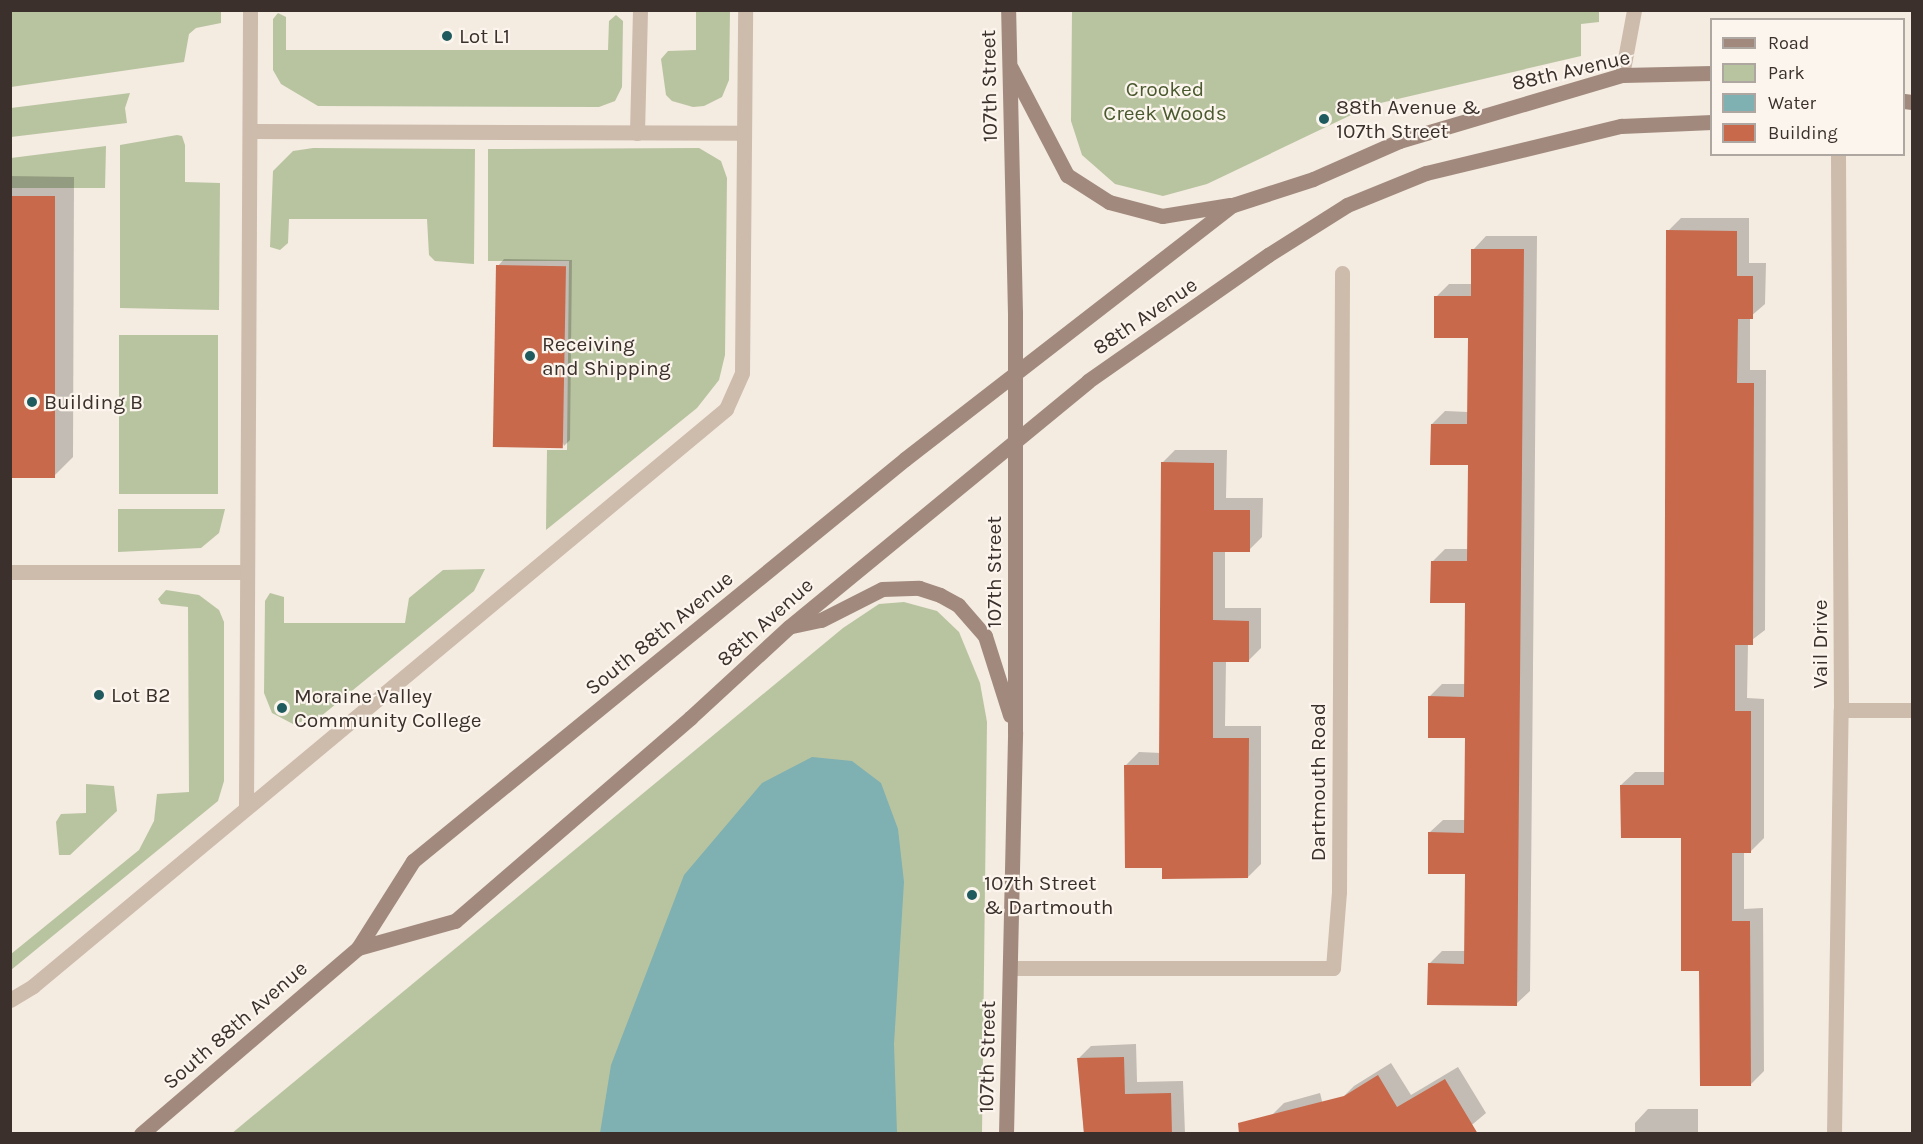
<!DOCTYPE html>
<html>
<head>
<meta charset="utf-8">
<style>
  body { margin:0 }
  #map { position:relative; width:1923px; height:1144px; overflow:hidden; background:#f4ebe1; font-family:Karla,sans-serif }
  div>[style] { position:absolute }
  .green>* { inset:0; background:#b8c4a0; transform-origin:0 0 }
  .water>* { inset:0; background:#7fb0b2 }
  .shadow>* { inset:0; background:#0003 }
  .building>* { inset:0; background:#c8694b; transform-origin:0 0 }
  .lane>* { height:15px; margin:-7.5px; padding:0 7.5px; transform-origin:7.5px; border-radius:7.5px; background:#cdbbac }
  .street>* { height:15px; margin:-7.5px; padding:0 7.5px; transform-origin:7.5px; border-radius:7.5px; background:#cdbbac }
  .secondary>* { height:15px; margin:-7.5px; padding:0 7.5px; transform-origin:7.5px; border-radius:7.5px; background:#a18a7d }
  .dots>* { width:16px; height:16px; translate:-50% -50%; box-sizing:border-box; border:3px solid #fbf5ee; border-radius:50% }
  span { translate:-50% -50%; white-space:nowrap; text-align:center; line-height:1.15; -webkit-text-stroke:4.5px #fbf5ee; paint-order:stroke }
  .poi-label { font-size:21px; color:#3b302b }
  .left { translate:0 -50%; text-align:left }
  .street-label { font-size:21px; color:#3b302b }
  .park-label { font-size:21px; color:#4a5a2e }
  .frame { position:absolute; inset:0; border:12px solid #3b302b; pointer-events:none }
  .legend { position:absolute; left:1710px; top:18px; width:195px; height:138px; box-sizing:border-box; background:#fbf5ee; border:2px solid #aea6a0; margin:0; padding:8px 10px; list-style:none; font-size:18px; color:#3b302b }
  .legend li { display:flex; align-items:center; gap:12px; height:30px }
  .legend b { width:30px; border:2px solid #aea6a0 }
</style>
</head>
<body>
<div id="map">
  <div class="green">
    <i style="clip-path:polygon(11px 11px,221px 11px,221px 23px,196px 28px,189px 34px,184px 62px,11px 87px)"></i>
    <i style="clip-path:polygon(696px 11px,730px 11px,729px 80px,722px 97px,704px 106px,693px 107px,672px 101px,666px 95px,661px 59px,668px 51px,696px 50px)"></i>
    <i style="clip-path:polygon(1072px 11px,1072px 10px,1599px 11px,1599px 22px,1581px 24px,1581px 56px,1372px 105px,1207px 184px,1163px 196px,1115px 184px,1082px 155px,1071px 121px)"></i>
    <i style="clip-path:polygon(278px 13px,286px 17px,286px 50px,608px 50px,609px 21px,616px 15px,623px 21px,622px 87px,615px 101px,599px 107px,318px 106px,281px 84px,273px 70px,273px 19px)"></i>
    <i style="clip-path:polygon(130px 93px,125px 108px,127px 123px,11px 137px,11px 108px)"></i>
    <i style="clip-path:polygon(177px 135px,182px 136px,185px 145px,185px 182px,220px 183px,219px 310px,120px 308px,120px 145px)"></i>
    <i style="clip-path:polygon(106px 146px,105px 188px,11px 188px,11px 158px)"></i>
    <i style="clip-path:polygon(313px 148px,475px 149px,474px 264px,435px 261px,429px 255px,427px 219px,289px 219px,288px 243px,280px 250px,270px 247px,273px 171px,293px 151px)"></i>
    <i style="clip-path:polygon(699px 148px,721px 161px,727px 178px,725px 355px,719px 380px,697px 408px,546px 530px,547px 450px,567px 450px,569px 261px,488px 261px,488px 149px)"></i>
    <i style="left:119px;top:335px;width:99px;height:159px"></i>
    <i style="clip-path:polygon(118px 509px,225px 509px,219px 533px,201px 548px,118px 552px)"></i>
    <i style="clip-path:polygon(485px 569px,474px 591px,320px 717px,293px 724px,272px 713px,264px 693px,265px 601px,270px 593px,284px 597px,284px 623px,405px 623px,409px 598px,443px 570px)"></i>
    <i style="clip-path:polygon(166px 590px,199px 595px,219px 610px,224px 622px,224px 781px,218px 801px,11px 970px,11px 954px,139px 850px,154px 821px,157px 794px,189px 792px,188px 607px,161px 604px,158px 599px)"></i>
    <i style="clip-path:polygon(904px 602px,937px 611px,959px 632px,980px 683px,987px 722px,982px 1133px,231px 1134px,843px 628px,879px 604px)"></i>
    <i style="clip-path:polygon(86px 784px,114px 786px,117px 811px,70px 855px,59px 855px,56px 822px,61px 814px,86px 813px)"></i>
  </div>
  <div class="water">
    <i style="clip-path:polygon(812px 757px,852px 761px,881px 783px,898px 829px,904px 882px,894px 1044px,897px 1133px,600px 1133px,611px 1065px,684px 875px,762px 783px)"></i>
  </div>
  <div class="shadow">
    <i style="clip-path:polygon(10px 176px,74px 177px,73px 457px,53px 477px,10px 477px)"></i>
    <i style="clip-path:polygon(1681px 218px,1749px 218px,1749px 263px,1766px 263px,1765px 304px,1750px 317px,1750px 370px,1766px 370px,1765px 630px,1748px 643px,1747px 698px,1764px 699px,1764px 838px,1751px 851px,1744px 851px,1744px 909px,1763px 908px,1764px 1071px,1751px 1084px,1682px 837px,1621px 785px,1635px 772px,1665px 772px,1668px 231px)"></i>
    <i style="clip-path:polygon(1486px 236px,1537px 236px,1530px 991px,1516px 1004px,1429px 964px,1442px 951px,1466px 951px,1466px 873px,1429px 833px,1443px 820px,1466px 820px,1467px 737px,1429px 697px,1442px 684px,1466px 684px,1466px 601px,1432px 562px,1445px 549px,1469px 549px,1469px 464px,1432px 424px,1445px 411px,1468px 412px,1469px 336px,1436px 297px,1449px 284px,1472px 284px,1473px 250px)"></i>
    <i style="clip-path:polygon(504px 259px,572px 260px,570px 440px,564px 446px,498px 266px)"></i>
    <i style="clip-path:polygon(1175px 450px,1227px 450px,1226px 498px,1263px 498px,1262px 537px,1249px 550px,1225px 550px,1225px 608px,1261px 608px,1261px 648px,1248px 661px,1226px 661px,1225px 726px,1261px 726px,1261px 864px,1248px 877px,1164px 866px,1126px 765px,1139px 752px,1161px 753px,1162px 463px)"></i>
    <i style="clip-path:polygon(1136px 1044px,1137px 1082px,1183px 1081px,1185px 1134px,1084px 1134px,1078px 1059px,1091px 1046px)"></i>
    <i style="clip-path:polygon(1391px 1063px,1411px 1095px,1458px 1067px,1486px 1113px,1461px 1134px,1341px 1099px,1354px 1086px)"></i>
    <i style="clip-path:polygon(1320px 1093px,1330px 1134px,1271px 1116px,1284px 1103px)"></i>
    <i style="clip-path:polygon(1648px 1109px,1698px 1109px,1698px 1134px,1635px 1134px,1635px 1123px)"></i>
  </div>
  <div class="building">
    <i style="left:10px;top:196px;width:45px;height:282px"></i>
    <i style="clip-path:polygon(1666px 230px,1737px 231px,1737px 276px,1753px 276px,1753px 319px,1738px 319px,1737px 383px,1754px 383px,1753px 645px,1735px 645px,1735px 711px,1751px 711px,1751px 853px,1732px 853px,1732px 921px,1750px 921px,1751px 1086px,1700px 1086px,1699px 971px,1681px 971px,1681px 838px,1621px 838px,1620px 785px,1664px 785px)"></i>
    <i style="clip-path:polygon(1471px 249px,1524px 249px,1517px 1006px,1427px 1005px,1428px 963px,1464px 964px,1465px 874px,1428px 874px,1428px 832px,1464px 833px,1465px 738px,1428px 738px,1428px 696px,1464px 697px,1465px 603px,1430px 603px,1431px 561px,1467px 561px,1468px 465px,1430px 465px,1431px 424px,1467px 424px,1468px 338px,1434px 338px,1434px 296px,1471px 296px)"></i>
    <i style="left:496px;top:265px;width:70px;height:182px;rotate:1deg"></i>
    <i style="clip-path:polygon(1161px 462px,1214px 463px,1214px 510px,1250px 510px,1250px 552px,1213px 552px,1213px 620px,1249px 621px,1249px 662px,1213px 662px,1213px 738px,1249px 738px,1248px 878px,1162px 879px,1162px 868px,1125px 868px,1124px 765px,1159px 765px)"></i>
    <i style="clip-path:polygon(1124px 1057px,1125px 1094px,1171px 1093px,1172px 1134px,1084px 1134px,1077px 1058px)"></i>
    <i style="clip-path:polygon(1378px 1075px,1397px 1107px,1445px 1079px,1478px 1134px,1239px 1134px,1238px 1123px,1344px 1096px)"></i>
  </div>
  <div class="lane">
    <i style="left:1622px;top:75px;width:66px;rotate:-79.5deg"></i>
    <i style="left:250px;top:131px;width:494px;rotate:0.2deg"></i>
    <i style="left:637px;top:133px;width:123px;rotate:-88.6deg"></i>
    <i style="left:10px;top:572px;width:237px"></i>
    <i style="left:246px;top:807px;width:797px;rotate:-89.71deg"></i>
  </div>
  <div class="street">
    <i style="left:1841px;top:710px;width:71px"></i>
    <i style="left:1010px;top:968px;width:323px"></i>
    <i style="left:1333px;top:968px;width:76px;rotate:-85.5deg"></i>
    <i style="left:1339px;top:892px;width:619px;rotate:-89.72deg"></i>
    <i style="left:10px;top:1000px;width:27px;rotate:-31deg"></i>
    <i style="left:33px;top:986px;width:902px;rotate:-39.78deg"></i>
    <i style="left:726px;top:409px;width:39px;rotate:-66deg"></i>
    <i style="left:742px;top:373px;width:363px;rotate:-89.5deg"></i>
    <i style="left:1834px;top:1134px;width:424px;rotate:-89.1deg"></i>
    <i style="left:1841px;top:710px;width:556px;rotate:-90.31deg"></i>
  </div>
  <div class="secondary">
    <i style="left:1011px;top:68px;width:121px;rotate:62.4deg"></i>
    <i style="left:1067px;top:175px;width:50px;rotate:32.7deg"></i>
    <i style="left:1109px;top:202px;width:55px;rotate:14.8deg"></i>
    <i style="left:1162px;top:216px;width:69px;rotate:-9.2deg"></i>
    <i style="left:1904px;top:101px;width:8px;rotate:7deg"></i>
    <i style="left:792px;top:626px;width:30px;rotate:-12deg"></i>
    <i style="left:821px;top:620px;width:68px;rotate:-26.9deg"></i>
    <i style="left:882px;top:589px;width:37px;rotate:-2deg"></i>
    <i style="left:919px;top:588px;width:22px;rotate:18deg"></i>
    <i style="left:940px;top:595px;width:21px;rotate:29deg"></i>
    <i style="left:958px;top:605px;width:41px;rotate:48.9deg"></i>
    <i style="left:985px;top:636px;width:83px;rotate:72.4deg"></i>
    <i style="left:358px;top:948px;width:101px;rotate:-15.6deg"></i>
    <i style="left:455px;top:921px;width:311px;rotate:-40.8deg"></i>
    <i style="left:690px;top:718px;width:134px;rotate:-42.6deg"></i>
    <i style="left:789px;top:627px;width:387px;rotate:-39.4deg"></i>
    <i style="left:1088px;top:381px;width:220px;rotate:-35deg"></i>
    <i style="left:1268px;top:255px;width:93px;rotate:-32.3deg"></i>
    <i style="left:1347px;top:205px;width:85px;rotate:-22.1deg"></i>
    <i style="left:1426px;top:173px;width:201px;rotate:-13.6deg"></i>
    <i style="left:1621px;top:126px;width:91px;rotate:-2.5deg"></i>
    <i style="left:141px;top:1134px;width:286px;rotate:-40.6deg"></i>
    <i style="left:358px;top:948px;width:103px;rotate:-57.7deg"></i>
    <i style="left:413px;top:861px;width:635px;rotate:-39.25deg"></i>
    <i style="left:905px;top:459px;width:415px;rotate:-37.8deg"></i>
    <i style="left:1233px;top:205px;width:84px;rotate:-18deg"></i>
    <i style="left:1313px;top:179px;width:94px;rotate:-23.8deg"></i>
    <i style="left:1399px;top:141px;width:233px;rotate:-16.5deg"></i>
    <i style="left:1622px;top:75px;width:90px;rotate:-1.3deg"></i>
    <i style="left:1006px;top:1134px;width:402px;rotate:-88.7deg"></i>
    <i style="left:1015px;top:732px;width:419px;rotate:-90deg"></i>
    <i style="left:1015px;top:313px;width:303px;rotate:-91.3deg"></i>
  </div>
  <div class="dots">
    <i style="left:447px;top:36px;background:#1f5a5e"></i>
    <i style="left:1324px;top:119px;background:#1f5a5e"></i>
    <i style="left:530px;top:356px;background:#1f5a5e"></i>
    <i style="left:32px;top:402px;background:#1f5a5e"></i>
    <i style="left:99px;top:695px;background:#1f5a5e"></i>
    <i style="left:282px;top:708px;background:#1f5a5e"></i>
    <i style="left:972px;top:895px;background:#1f5a5e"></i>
  </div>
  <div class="poi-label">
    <span class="left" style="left:459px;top:36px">Lot L1</span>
    <span class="left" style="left:1336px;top:119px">88th Avenue &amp;<br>107th Street</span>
    <span class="left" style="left:542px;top:356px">Receiving<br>and Shipping</span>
    <span class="left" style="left:44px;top:402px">Building B</span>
    <span class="left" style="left:111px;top:695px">Lot B2</span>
    <span class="left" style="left:294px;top:708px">Moraine Valley<br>Community College</span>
    <span class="left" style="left:984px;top:895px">107th Street<br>&amp; Dartmouth</span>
  </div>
  <div class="street-label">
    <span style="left:1571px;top:70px;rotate:-13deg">88th Avenue</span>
    <span style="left:989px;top:86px;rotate:-91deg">107th Street</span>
    <span style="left:1145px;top:316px;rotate:-34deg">88th Avenue</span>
    <span style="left:994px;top:572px;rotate:-90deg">107th Street</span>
    <span style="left:765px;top:622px;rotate:-42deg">88th Avenue</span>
    <span style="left:659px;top:633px;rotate:-39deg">South 88th Avenue</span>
    <span style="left:1820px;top:644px;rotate:-90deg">Vail Drive</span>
    <span style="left:1318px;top:782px;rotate:-90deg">Dartmouth Road</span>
    <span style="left:235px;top:1025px;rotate:-41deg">South 88th Avenue</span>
    <span style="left:987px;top:1057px;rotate:-89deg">107th Street</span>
  </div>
  <div class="park-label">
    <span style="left:1165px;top:101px">Crooked<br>Creek Woods</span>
  </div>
  <div class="frame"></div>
  <ul class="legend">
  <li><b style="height:8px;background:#a18a7d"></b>Road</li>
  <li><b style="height:16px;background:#b8c4a0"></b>Park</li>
  <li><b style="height:16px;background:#7fb0b2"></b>Water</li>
  <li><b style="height:16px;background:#c8694b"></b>Building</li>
  </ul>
</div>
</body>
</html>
